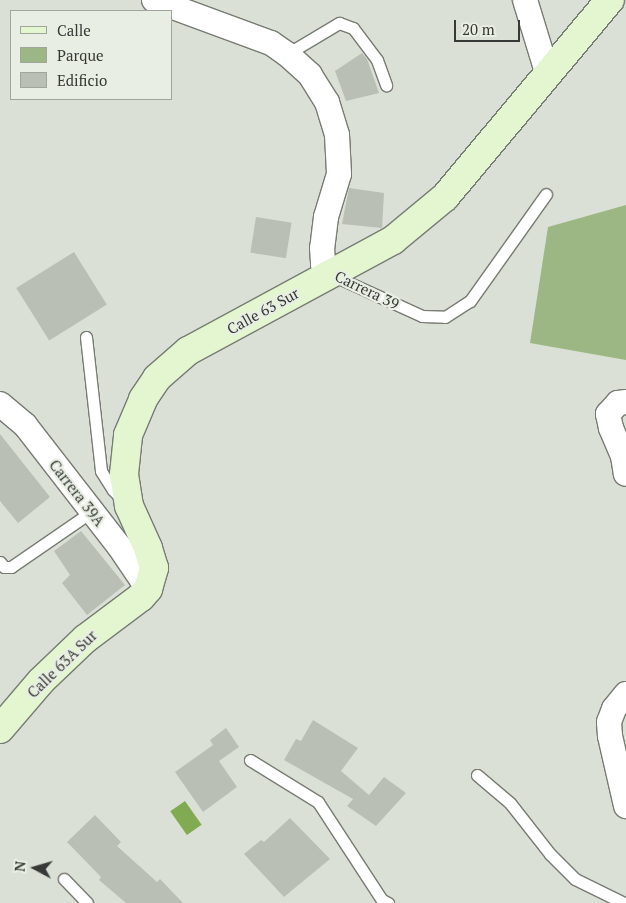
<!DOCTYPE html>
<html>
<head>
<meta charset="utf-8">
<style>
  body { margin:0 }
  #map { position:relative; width:626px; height:903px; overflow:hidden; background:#dbe0d6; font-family:"PT Serif",serif }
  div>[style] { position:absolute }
  .green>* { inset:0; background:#9cb784 }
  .water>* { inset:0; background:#80ab52; transform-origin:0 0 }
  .building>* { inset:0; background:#babfb5; transform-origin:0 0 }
  .roads { filter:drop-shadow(1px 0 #777c73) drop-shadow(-1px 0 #777c73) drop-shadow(0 1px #777c73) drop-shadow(0 -1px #777c73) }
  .lane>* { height:11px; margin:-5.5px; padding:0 5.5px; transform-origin:5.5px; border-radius:5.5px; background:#fff }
  .street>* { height:24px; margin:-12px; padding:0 12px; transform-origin:12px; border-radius:12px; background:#fff }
  .secondary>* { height:28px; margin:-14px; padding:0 14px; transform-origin:14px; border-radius:14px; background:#e4f6d0 }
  span { translate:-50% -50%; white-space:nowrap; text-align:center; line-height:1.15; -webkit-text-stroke:4.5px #e8eee3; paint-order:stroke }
  .street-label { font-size:15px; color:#363935 }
  .legend { position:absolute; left:10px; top:10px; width:162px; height:90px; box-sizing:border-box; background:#e8eee3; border:1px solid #a1a69d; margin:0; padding:6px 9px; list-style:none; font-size:15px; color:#363935 }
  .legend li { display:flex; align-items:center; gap:10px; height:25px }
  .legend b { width:25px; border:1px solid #a1a69d }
  .north { position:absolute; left:10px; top:843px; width:50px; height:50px; -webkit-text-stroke:4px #e8eee3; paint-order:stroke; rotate:276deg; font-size:14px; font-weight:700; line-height:20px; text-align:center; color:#363935 }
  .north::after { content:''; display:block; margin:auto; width:18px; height:22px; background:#363935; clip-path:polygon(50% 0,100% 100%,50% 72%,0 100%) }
  .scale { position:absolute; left:454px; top:20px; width:66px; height:22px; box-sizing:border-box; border:2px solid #363935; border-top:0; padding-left:6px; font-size:15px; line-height:18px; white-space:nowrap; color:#363935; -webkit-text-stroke:4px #e8eee3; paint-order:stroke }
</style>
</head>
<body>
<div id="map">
  <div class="green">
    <i style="clip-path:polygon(626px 205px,626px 360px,530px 343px,548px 227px)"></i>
  </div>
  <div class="water">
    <i style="left:185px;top:801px;width:29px;height:18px;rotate:55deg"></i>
  </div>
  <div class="building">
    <i style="clip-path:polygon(362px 53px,367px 59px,379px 93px,346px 101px,335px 71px)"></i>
    <i style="clip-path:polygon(349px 188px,384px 193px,382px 228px,342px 224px)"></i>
    <i style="left:256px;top:217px;width:36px;height:36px;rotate:9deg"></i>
    <i style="left:74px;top:252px;width:62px;height:68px;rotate:58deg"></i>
    <i style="clip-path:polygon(0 434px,50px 497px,18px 523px,0 501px)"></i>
    <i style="clip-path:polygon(81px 531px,125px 585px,87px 615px,62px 583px,70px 575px,54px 551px)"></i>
    <i style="clip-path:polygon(313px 720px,358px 748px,341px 771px,369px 795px,384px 777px,406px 793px,376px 826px,347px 806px,353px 799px,284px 760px,296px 739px,301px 741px)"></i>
    <i style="clip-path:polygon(226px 728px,239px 747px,219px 761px,237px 787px,203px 812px,175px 772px,213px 745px,210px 740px)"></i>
    <i style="clip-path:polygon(95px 815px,121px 842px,117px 846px,157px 882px,160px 879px,183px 903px,126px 903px,99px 880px,101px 877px,67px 842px)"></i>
    <i style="clip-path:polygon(290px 818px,330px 859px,284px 897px,244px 854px,261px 840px,264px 842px)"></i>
  </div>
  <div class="roads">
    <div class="lane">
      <i style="left:287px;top:54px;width:61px;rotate:-30.8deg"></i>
      <i style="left:339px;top:23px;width:15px;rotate:20deg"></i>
      <i style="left:353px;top:28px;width:40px;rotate:53deg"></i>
      <i style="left:377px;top:60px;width:27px;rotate:70deg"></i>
      <i style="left:332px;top:275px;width:99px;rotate:24.5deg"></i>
      <i style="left:422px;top:316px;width:23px;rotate:2deg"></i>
      <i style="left:445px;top:317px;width:30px;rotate:-33deg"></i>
      <i style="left:470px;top:301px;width:131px;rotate:-54.6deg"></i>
      <i style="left:86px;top:337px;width:135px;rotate:83.6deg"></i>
      <i style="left:101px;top:471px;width:22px;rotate:58deg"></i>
      <i style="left:113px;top:490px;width:14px;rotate:45deg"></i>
      <i style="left:0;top:562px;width:6px;rotate:51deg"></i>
      <i style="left:4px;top:567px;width:7px"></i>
      <i style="left:11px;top:567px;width:97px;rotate:-34.5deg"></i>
      <i style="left:250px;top:760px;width:80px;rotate:31.7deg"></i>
      <i style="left:318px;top:802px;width:117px;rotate:56.9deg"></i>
      <i style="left:382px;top:900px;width:7px;rotate:27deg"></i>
      <i style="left:477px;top:775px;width:43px;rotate:40.3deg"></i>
      <i style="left:510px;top:803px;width:65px;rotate:51.9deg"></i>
      <i style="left:550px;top:854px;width:35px;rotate:45deg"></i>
      <i style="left:575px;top:879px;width:55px;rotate:26.1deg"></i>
      <i style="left:64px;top:879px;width:33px;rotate:46deg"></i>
    </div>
    <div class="street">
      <i style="left:154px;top:0;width:125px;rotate:20.2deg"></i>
      <i style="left:271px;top:43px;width:19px;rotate:35deg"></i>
      <i style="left:287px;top:54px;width:31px;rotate:42deg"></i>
      <i style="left:310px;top:75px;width:32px;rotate:58deg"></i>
      <i style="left:327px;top:102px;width:34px;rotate:73deg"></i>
      <i style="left:337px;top:135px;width:39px;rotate:87deg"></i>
      <i style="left:339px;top:174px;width:45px;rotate:106.8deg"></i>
      <i style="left:326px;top:217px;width:31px;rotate:97deg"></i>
      <i style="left:322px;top:248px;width:16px;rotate:86deg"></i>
      <i style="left:323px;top:264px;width:12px;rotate:55deg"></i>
      <i style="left:525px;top:0;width:78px;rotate:73deg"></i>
      <i style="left:626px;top:402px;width:8px;rotate:173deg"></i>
      <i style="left:618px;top:403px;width:15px;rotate:132deg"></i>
      <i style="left:608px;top:414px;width:14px;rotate:78deg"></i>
      <i style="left:611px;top:428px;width:30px;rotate:67deg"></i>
      <i style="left:623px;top:456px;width:18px;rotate:81deg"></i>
      <i style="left:0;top:404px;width:33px;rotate:40deg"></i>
      <i style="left:25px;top:425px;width:153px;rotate:52.2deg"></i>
      <i style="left:119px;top:546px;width:52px;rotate:56deg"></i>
      <i style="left:626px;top:694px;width:19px;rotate:129deg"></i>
      <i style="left:614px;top:709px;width:14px;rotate:111deg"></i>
      <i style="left:609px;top:722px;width:14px;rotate:86deg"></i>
      <i style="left:610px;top:736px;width:72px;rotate:77.1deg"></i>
    </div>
    <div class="secondary">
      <i style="left:0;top:729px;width:63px;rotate:-49.5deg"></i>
      <i style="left:41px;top:681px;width:61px;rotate:-43.7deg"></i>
      <i style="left:85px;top:639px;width:70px;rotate:-36.9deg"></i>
      <i style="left:141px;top:597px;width:11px;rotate:-49deg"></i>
      <i style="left:148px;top:589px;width:22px;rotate:-74deg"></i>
      <i style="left:154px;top:568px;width:21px;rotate:-107deg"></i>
      <i style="left:148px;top:548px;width:46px;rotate:-114.3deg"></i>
      <i style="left:129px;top:506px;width:32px;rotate:-99deg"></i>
      <i style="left:124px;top:474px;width:39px;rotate:-84deg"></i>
      <i style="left:128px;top:435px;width:39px;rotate:-67deg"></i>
      <i style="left:143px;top:399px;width:25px;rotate:-56deg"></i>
      <i style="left:157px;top:378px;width:41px;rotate:-41.1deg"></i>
      <i style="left:188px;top:351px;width:233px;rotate:-28.4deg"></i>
      <i style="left:393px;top:240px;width:67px;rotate:-39.6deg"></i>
      <i style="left:445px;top:197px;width:257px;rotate:-50.1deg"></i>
    </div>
  </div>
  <div class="street-label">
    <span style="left:367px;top:290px;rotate:26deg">Carrera 39</span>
    <span style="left:263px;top:311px;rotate:-29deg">Calle 63 Sur</span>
    <span style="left:77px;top:493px;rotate:52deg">Carrera 39A</span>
    <span style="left:62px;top:664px;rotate:-44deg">Calle 63A Sur</span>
  </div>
  <ul class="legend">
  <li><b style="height:6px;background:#e4f6d0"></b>Calle</li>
  <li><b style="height:14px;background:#9cb784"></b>Parque</li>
  <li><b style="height:14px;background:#babfb5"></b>Edificio</li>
  </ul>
  <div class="north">N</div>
  <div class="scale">20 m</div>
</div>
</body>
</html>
